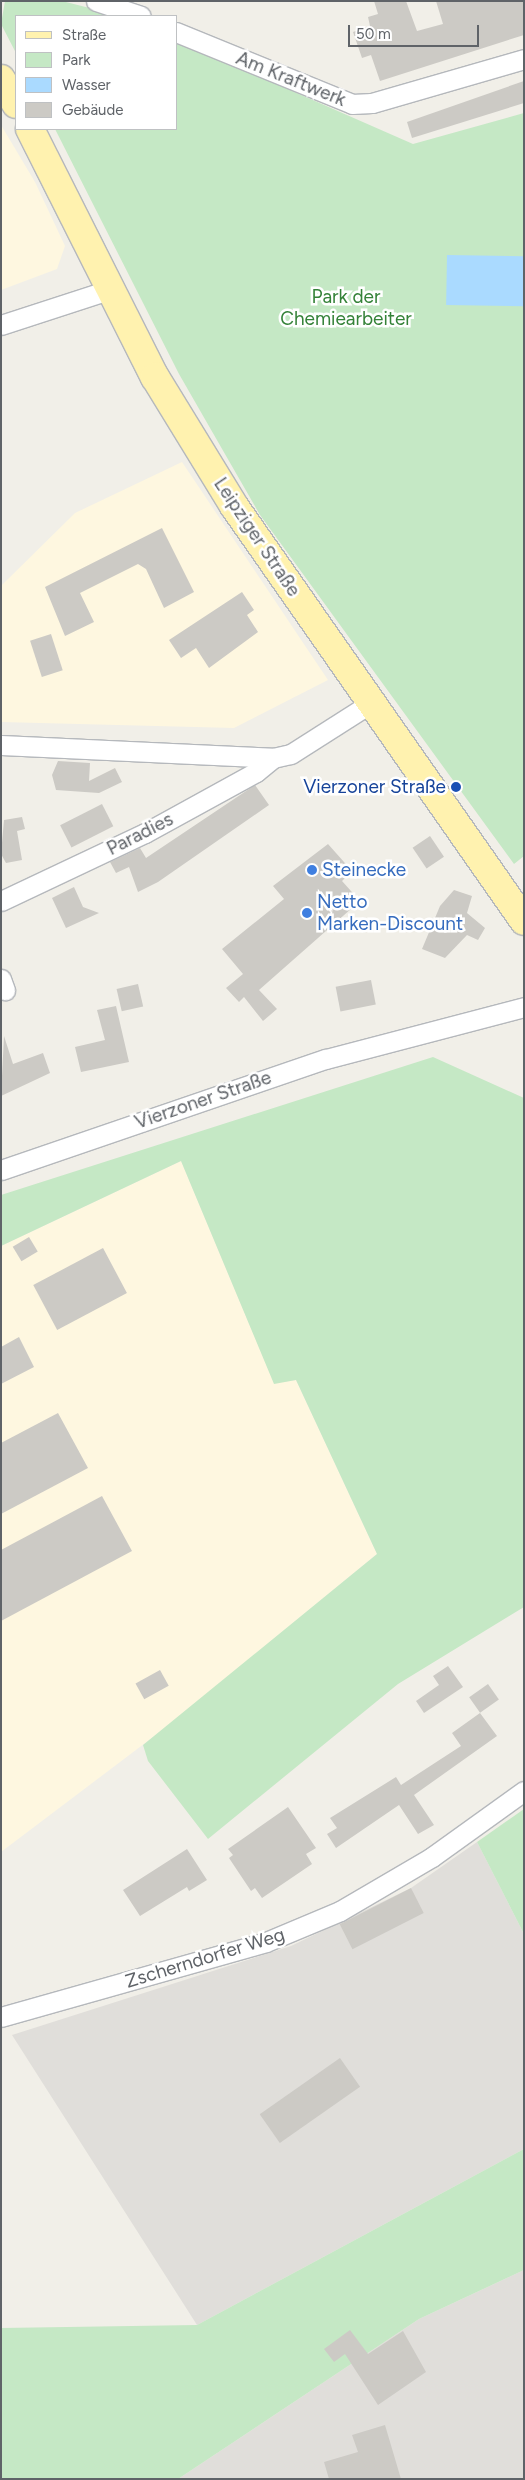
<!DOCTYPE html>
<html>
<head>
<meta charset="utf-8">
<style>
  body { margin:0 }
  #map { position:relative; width:525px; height:2480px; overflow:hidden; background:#f1efe8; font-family:Figtree,sans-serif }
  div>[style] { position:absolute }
  .commercial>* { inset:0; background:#fef7e0 }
  .industrial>* { inset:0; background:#e0deda }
  .green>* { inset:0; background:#c5e8c5 }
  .water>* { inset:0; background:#aadaff; transform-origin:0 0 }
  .building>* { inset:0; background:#cccac5; transform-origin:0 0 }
  .roads { filter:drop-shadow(1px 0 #b5b8bc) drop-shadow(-1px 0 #b5b8bc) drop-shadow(0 1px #b5b8bc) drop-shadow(0 -1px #b5b8bc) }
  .minor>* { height:19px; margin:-9.5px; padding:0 9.5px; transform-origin:9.5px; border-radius:9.5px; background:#fff }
  .primary>* { height:28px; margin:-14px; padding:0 14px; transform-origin:14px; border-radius:14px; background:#fff2af }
  .dots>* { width:14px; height:14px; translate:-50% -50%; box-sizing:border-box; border:2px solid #fff; border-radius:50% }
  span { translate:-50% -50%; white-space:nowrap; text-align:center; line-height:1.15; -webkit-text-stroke:5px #fff; paint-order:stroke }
  .street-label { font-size:19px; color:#5f6368 }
  .park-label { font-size:19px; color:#348238 }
  .transit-label { font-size:19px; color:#164399 }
  .right { translate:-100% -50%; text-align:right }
  .shop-label { font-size:19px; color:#366cbe }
  .left { translate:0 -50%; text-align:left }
  .frame { position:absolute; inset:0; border:2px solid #5f6368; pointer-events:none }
  .legend { position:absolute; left:15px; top:15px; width:162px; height:115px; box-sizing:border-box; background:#fff; border:1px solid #bfc1c3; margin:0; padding:6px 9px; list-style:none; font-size:15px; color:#5f6368 }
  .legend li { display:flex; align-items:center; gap:10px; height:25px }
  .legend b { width:25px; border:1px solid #bfc1c3 }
  .scale { position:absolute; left:348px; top:25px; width:131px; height:22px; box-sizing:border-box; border:2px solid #5f6368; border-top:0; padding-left:6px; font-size:15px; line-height:18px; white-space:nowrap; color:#5f6368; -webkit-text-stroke:4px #fff; paint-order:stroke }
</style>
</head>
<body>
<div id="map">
  <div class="commercial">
    <i style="clip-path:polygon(1px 125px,35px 182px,65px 246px,57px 269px,1px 290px)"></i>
    <i style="clip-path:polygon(182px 462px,328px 680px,234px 728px,1px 722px,1px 586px,75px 513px)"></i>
    <i style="clip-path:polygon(181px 1161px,274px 1383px,296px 1380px,377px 1554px,169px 1725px,1px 1852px,1px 1246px)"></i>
  </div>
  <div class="industrial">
    <i style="clip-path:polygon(477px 1842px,524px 1934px,524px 2149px,197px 2325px,12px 2035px,291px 1946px,411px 1888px)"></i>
    <i style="clip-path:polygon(524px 2270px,524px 2479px,178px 2479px,419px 2319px)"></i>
  </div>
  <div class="green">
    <i style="clip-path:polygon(5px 1px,62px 1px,121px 16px,16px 16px,16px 53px,1px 24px)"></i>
    <i style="clip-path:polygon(176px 40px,413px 144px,524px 113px,524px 856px,514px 864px,260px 515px,179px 374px,55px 129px,176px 129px)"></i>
    <i style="clip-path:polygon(433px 1057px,524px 1098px,524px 1607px,398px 1684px,208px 1839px,148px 1761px,143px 1745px,377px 1554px,296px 1380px,274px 1384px,181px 1161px,1px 1246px,1px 1195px)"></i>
    <i style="clip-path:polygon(524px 1809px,524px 1934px,477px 1842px)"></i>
    <i style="clip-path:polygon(524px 2149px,524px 2270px,419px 2319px,178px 2479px,1px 2479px,1px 2328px,197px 2325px)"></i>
  </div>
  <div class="water">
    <i style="left:447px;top:255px;width:77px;height:50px;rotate:1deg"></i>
  </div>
  <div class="building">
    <i style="clip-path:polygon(374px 1px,406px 1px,417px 31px,443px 24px,436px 1px,524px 1px,524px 35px,380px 81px,371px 55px,362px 58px,353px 32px,370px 26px,368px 17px,378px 14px)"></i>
    <i style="clip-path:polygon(524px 81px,524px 103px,412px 138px,407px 122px)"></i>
    <i style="clip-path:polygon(162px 528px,194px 592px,164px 608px,146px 569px,138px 564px,80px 593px,94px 622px,65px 636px,45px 587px)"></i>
    <i style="clip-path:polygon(242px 592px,254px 610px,247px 615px,258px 632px,209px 668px,196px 648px,181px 658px,169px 640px)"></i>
    <i style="left:51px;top:634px;width:38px;height:22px;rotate:72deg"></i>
    <i style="clip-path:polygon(58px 761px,90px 763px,89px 781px,115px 768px,122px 782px,99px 793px,56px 790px,52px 775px)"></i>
    <i style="clip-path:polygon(255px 785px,269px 805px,158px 882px,138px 892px,129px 867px,116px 873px,110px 862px,140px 848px,146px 858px)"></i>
    <i style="left:102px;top:804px;width:25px;height:47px;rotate:63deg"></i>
    <i style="clip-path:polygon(22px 817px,25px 829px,17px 831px,22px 860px,6px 863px,1px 854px,4px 820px)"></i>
    <i style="left:430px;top:836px;width:25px;height:21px;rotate:56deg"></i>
    <i style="clip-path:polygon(328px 844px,352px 871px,342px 881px,360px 901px,259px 990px,277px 1009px,263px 1021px,244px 997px,239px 1002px,226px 988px,243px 974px,222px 949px,284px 899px,273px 886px)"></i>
    <i style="clip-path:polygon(74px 887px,83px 907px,99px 913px,66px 928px,52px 898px)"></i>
    <i style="clip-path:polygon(454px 890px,472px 896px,467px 913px,485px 928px,478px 940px,467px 935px,445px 958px,422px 949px,440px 906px)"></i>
    <i style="left:371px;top:980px;width:25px;height:36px;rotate:79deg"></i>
    <i style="left:138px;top:984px;width:23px;height:22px;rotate:77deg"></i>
    <i style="clip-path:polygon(116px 1006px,129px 1062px,81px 1072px,75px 1047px,105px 1040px,97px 1010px)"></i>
    <i style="clip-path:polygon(4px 1036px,13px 1064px,43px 1053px,50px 1073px,1px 1096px)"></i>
    <i style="left:29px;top:1237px;width:17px;height:19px;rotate:59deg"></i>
    <i style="left:103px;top:1248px;width:51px;height:79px;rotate:62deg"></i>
    <i style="clip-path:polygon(19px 1337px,34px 1367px,1px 1384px,1px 1347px)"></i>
    <i style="clip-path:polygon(58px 1413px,88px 1468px,1px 1514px,1px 1443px)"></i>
    <i style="clip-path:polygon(102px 1496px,132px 1551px,1px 1621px,1px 1550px)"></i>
    <i style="clip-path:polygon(448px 1666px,463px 1687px,424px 1713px,416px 1701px,439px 1685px,433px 1676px)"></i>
    <i style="left:160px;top:1670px;width:18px;height:28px;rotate:61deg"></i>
    <i style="left:488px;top:1684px;width:19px;height:23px;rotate:55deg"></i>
    <i style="clip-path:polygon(480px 1713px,497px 1736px,414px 1795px,434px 1825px,418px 1834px,399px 1805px,336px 1848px,327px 1834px,337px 1828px,330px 1818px,396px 1777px,401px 1785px,461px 1746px,452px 1733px)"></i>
    <i style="clip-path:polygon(288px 1807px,316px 1848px,306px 1854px,312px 1864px,262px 1898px,255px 1888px,251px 1891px,229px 1858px,233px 1855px,228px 1849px)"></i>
    <i style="clip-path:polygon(187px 1849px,207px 1880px,189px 1891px,187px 1887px,140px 1916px,123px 1890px)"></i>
    <i style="left:411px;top:1888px;width:28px;height:80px;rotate:63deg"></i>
    <i style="left:340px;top:2058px;width:35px;height:98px;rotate:55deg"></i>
    <i style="clip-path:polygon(350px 2330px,368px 2354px,403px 2331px,426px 2372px,378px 2405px,345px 2354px,334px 2362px,324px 2349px)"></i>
    <i style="clip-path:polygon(385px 2425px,401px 2479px,329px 2479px,324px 2462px,358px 2452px,352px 2435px)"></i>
  </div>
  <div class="roads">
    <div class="minor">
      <i style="left:96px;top:1px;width:47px;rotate:18.4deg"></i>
      <i style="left:176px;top:32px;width:190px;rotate:22.2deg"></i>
      <i style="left:352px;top:104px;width:20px;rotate:-3deg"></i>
      <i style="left:372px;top:103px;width:158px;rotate:-16.1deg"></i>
      <i style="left:1px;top:325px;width:114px;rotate:-18deg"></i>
      <i style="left:1px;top:745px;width:272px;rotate:2.7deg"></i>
      <i style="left:273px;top:758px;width:18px;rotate:-13deg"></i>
      <i style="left:291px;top:754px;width:95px;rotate:-32.5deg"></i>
      <i style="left:1px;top:901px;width:159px;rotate:-25.3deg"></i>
      <i style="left:145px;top:833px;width:127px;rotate:-28.8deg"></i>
      <i style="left:256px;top:772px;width:22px;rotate:-39deg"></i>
      <i style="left:1px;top:979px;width:12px;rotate:70deg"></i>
      <i style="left:1px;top:1170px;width:343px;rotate:-18.9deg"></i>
      <i style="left:326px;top:1059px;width:205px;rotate:-14.7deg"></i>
      <i style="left:1px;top:2017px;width:275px;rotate:-15.8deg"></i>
      <i style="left:266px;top:1942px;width:80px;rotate:-22.7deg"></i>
      <i style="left:340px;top:1911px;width:107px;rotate:-30.4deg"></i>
      <i style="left:432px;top:1857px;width:113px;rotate:-35.7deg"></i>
    </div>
    <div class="primary">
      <i style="left:1px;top:79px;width:29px;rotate:59deg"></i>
      <i style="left:30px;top:129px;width:278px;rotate:63.3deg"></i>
      <i style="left:155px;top:377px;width:151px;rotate:58.5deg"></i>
      <i style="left:234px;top:506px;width:506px;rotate:55.05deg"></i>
    </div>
  </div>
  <div class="dots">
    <i style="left:456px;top:787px;background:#1a4fb4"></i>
    <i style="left:312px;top:870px;background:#3f7fe0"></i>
    <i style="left:307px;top:913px;background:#3f7fe0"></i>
  </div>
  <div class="street-label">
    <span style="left:291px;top:79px;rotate:22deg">Am Kraftwerk</span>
    <span style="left:257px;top:537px;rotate:56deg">Leipziger Straße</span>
    <span style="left:140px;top:834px;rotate:-27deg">Paradies</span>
    <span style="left:203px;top:1100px;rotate:-19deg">Vierzoner Straße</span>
    <span style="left:205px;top:1958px;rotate:-17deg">Zscherndorfer Weg</span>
  </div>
  <div class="park-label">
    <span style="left:346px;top:308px">Park der<br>Chemiearbeiter</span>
  </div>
  <div class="transit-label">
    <span class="right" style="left:446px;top:787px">Vierzoner Straße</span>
  </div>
  <div class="shop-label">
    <span class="left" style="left:322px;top:870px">Steinecke</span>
    <span class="left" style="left:317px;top:913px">Netto<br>Marken-Discount</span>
  </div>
  <div class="frame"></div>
  <ul class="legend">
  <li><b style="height:6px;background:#fff2af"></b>Straße</li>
  <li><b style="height:14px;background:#c5e8c5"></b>Park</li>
  <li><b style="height:14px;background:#aadaff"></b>Wasser</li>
  <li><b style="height:14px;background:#cccac5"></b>Gebäude</li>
  </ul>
  <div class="scale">50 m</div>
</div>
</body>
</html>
